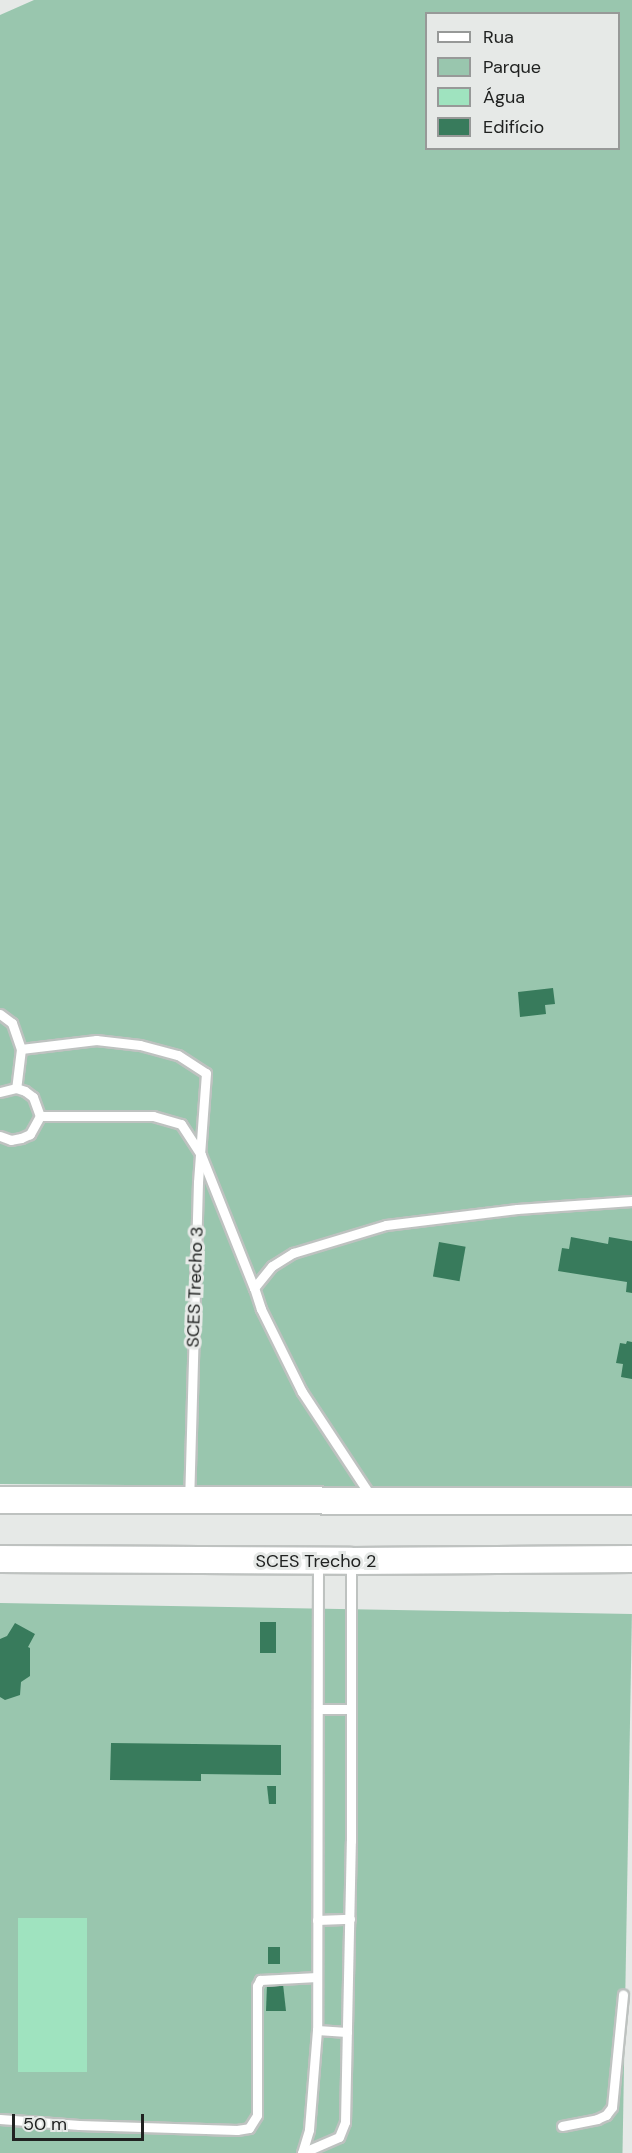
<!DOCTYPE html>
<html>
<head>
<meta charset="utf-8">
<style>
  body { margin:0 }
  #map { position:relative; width:632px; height:2153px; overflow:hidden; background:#e6e9e7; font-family:"DM Sans",sans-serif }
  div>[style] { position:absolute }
  .green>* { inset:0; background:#99c6ae; transform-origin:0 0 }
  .water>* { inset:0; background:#9fe3bf; transform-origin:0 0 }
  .building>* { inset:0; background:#387b5c; transform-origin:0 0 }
  .roads { filter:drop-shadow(2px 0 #bec2c0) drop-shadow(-2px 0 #bec2c0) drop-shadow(0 2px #bec2c0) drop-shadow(0 -2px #bec2c0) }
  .lane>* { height:9px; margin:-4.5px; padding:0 4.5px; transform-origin:4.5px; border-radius:4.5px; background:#fff }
  .secondary>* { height:26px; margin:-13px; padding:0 13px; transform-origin:13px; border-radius:13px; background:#fff }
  span { translate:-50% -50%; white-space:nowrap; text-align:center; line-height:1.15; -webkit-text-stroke:6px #e6e9e7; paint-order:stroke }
  .street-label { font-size:18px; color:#202221 }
  .legend { position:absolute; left:425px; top:12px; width:195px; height:138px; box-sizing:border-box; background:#e6e9e7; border:2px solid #979998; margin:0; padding:8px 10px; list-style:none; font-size:18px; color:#202221 }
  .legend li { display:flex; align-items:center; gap:12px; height:30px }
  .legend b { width:30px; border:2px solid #979998 }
  .scale { position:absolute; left:12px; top:2114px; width:132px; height:27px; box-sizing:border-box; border:3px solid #202221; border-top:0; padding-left:8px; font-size:18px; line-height:21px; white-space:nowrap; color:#202221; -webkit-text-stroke:4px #e6e9e7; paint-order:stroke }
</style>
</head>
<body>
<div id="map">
  <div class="green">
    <i style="clip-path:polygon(evenodd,34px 0,632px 0,632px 1489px,0 1484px,0 15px,34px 0,426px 14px,618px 14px,618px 148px,426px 148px,426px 14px)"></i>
    <i style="left:0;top:1603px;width:632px;height:550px;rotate:1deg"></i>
  </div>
  <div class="water">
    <i style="left:18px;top:1918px;width:69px;height:154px"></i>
  </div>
  <div class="building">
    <i style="clip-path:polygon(553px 988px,555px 1004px,545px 1005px,546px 1014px,520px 1017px,518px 992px)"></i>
    <i style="clip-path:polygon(571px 1237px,608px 1244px,609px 1237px,632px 1241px,632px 1293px,626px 1292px,627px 1282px,558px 1271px,562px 1248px,569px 1249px)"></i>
    <i style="left:439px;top:1242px;width:27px;height:35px;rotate:10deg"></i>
    <i style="clip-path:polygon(627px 1341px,632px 1342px,632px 1379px,621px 1377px,623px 1364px,616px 1363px,620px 1343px,626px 1344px)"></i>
    <i style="left:260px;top:1622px;width:16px;height:31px"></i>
    <i style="clip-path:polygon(15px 1623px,35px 1634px,28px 1647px,30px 1648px,30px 1676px,21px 1682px,20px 1695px,5px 1700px,0 1697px,0 1639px,7px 1636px)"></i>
    <i style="clip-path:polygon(111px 1743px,281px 1745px,281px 1775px,201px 1774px,201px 1781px,110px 1780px)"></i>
    <i style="clip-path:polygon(267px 1786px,276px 1786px,276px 1804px,269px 1804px)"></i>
    <i style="left:268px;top:1947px;width:12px;height:17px"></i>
    <i style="clip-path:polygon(267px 1984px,283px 1984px,286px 2011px,266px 2011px)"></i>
  </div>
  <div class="roads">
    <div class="lane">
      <i style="left:0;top:1014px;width:15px;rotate:37deg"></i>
      <i style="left:12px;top:1023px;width:28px;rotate:71deg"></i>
      <i style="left:21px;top:1049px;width:39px;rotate:97deg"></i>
      <i style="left:21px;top:1049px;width:76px;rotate:-6.8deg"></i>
      <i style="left:96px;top:1040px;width:44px;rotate:6.5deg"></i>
      <i style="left:140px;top:1045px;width:39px;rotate:15deg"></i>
      <i style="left:178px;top:1055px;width:33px;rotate:33deg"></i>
      <i style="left:206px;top:1073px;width:109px;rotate:94.2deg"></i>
      <i style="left:198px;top:1182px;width:317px;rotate:91.6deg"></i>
      <i style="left:0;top:1092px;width:16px;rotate:-14deg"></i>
      <i style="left:16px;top:1088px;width:9px;rotate:18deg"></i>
      <i style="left:25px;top:1091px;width:10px;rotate:37deg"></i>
      <i style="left:33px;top:1097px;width:20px;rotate:70deg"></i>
      <i style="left:40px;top:1116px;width:21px;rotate:119deg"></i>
      <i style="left:30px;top:1134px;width:10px;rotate:156deg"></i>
      <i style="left:21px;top:1138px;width:10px;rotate:169deg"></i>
      <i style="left:11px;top:1140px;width:12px;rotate:-160deg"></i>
      <i style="left:40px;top:1116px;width:113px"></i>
      <i style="left:153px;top:1116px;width:29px;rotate:16deg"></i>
      <i style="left:181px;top:1124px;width:37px;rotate:57deg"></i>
      <i style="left:201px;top:1155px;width:143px;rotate:68.3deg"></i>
      <i style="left:372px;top:1498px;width:127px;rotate:-123.4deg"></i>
      <i style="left:302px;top:1392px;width:93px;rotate:-116.3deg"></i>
      <i style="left:261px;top:1309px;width:22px;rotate:-108deg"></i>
      <i style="left:254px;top:1288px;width:28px;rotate:-51deg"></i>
      <i style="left:272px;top:1266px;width:25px;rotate:-32deg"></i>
      <i style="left:293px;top:1253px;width:97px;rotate:-16.8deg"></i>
      <i style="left:386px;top:1225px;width:132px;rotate:-7deg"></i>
      <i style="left:517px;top:1209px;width:115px;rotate:-4deg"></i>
      <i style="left:318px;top:1563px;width:467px;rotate:90.1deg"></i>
      <i style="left:317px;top:2030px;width:100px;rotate:94.6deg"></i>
      <i style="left:309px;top:2130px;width:24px;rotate:107deg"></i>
      <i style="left:302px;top:2153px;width:40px;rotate:-23.4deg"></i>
      <i style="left:339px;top:2137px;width:16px;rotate:-68deg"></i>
      <i style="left:345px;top:2122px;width:281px;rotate:-88.8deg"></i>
      <i style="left:351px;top:1841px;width:278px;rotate:-90deg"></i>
      <i style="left:318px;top:1709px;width:33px"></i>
      <i style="left:317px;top:1920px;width:33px;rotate:-2deg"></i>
      <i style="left:317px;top:2030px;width:30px;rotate:4deg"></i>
      <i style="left:0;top:2119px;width:79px;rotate:4.3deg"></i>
      <i style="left:79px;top:2125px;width:158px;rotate:1.8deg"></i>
      <i style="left:237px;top:2130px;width:12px;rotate:-9deg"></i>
      <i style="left:249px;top:2128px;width:15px;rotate:-58deg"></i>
      <i style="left:257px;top:2115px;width:129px;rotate:-90deg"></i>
      <i style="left:257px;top:1986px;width:7px;rotate:-63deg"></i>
      <i style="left:260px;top:1980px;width:57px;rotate:-3deg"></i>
      <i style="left:562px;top:2126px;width:36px;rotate:-11deg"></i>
      <i style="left:597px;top:2119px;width:10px;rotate:-24deg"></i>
      <i style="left:606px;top:2115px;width:10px;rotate:-53deg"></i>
      <i style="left:612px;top:2107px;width:113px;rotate:-84.4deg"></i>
    </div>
    <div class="secondary">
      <i style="left:0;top:1500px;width:632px;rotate:0.09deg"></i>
      <i style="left:0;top:1559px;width:351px;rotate:0.3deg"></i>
      <i style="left:351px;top:1561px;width:281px;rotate:-0.4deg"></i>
    </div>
  </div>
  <div class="street-label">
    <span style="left:195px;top:1287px;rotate:-88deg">SCES Trecho 3</span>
    <span style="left:316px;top:1561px">SCES Trecho 2</span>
  </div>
  <ul class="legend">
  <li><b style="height:8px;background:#fff"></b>Rua</li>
  <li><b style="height:16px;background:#99c6ae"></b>Parque</li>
  <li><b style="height:16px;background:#9fe3bf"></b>Água</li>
  <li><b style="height:16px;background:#387b5c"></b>Edifício</li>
  </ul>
  <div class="scale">50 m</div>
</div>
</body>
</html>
